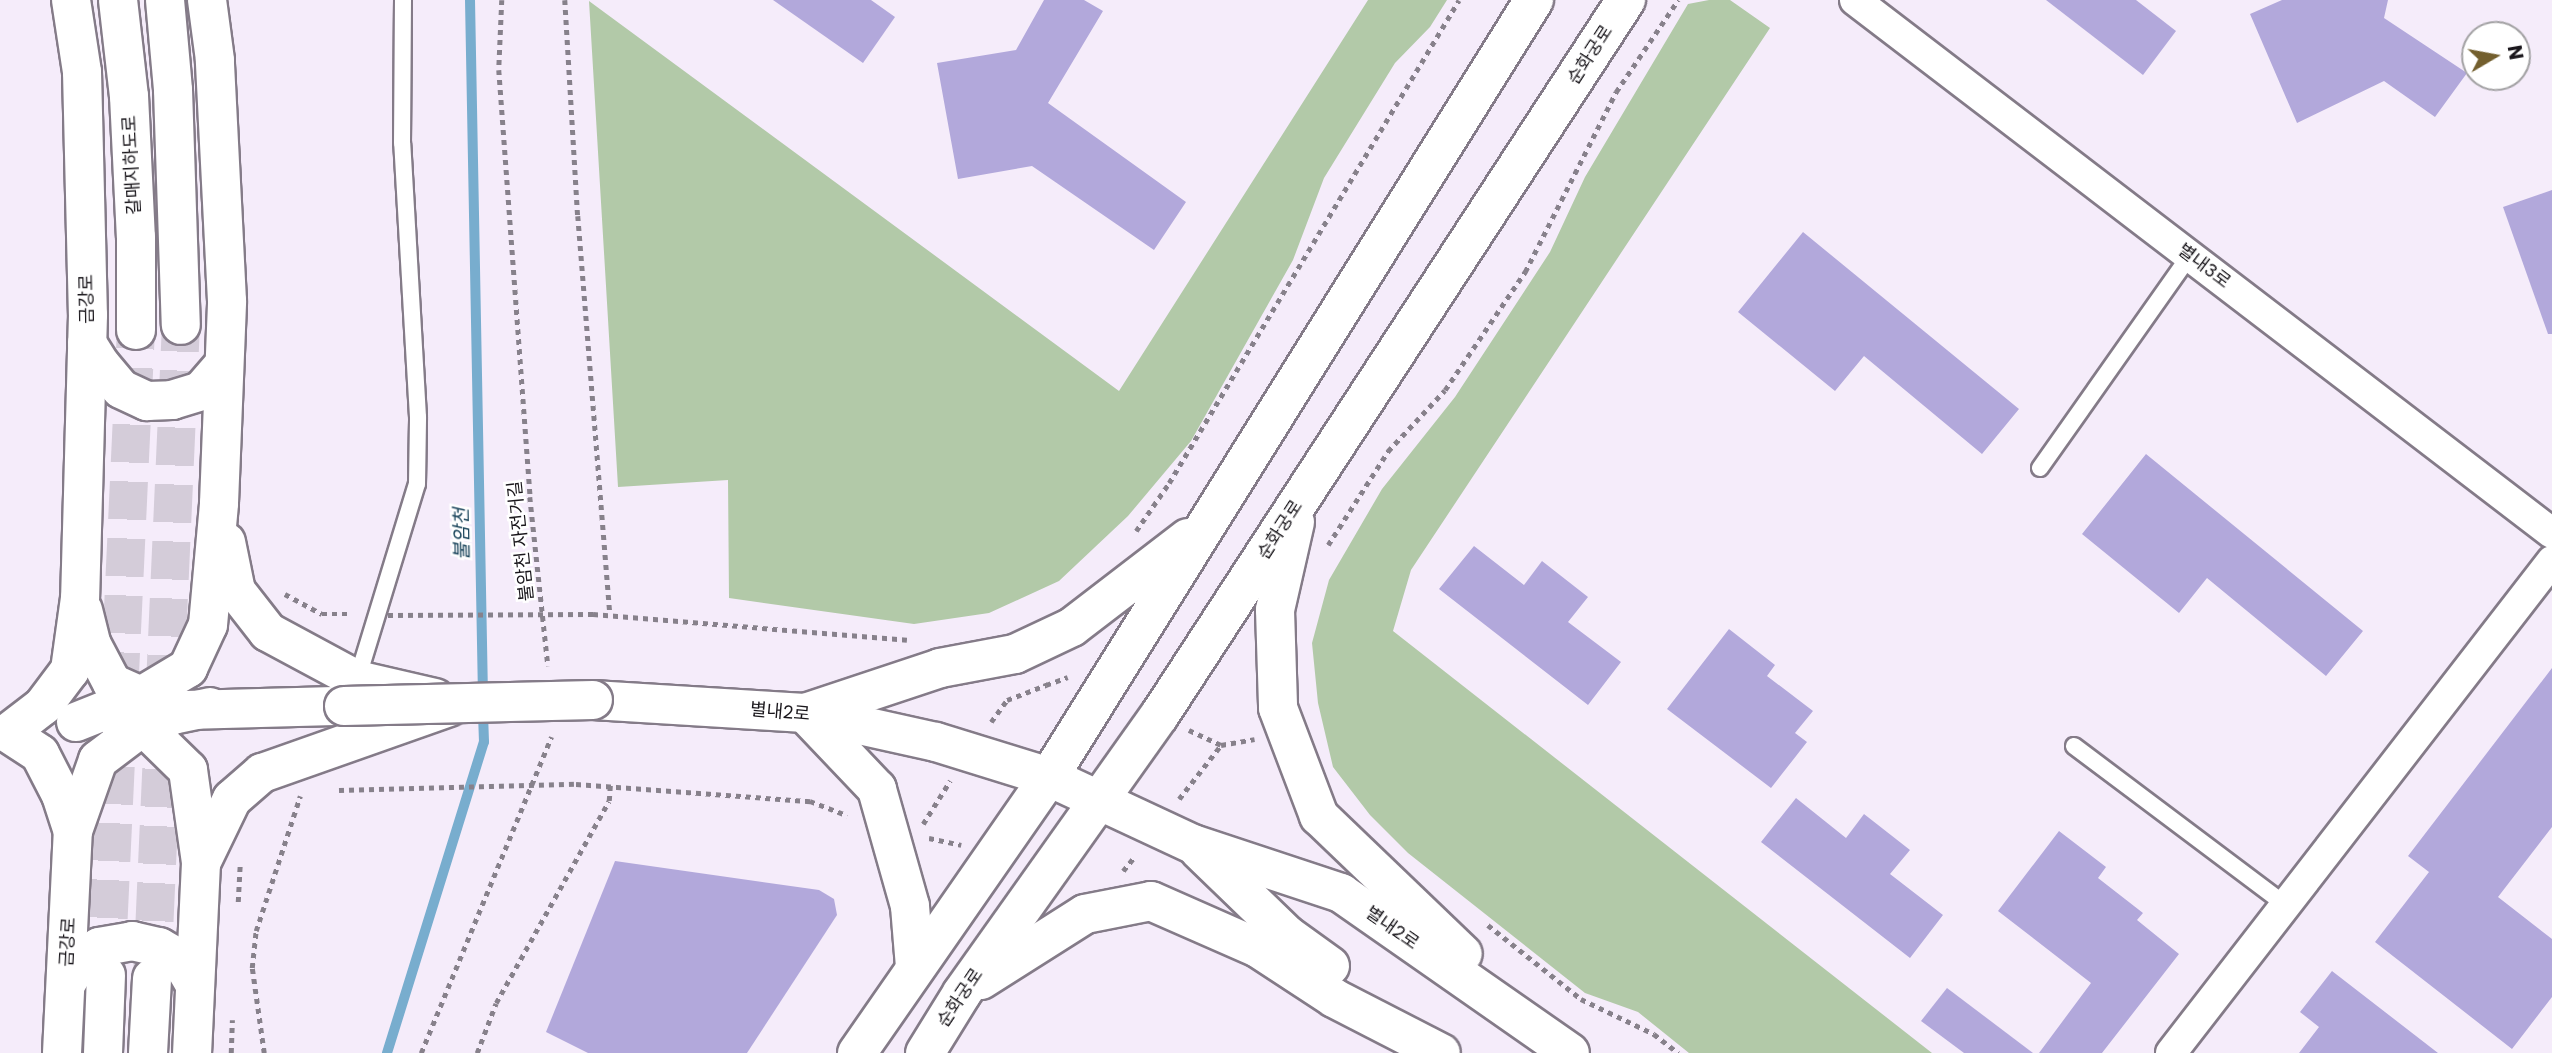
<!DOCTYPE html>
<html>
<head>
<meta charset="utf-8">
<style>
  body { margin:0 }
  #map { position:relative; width:2552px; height:1053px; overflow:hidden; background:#f5ecfa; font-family:Poppins,"Noto Sans KR",sans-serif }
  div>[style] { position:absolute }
  .green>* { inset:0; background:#b2c9a8 }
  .stream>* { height:10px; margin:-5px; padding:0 5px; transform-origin:5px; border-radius:5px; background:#78adce }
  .building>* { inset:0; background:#b2a8db }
  .secondary-tunnel>* { height:38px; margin-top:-19px; transform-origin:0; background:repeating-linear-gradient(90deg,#d4ccd9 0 38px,transparent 0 57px) }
  .path>* { height:4.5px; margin-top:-2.25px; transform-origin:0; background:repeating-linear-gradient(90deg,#87818b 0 5px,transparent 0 10px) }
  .roads { filter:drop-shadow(2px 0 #847b88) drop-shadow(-2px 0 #847b88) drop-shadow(0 2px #847b88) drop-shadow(0 -2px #847b88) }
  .service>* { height:16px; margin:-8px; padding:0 8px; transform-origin:8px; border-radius:8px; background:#fff }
  .minor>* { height:30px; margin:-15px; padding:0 15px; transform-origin:15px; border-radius:15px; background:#fff }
  .tertiary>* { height:38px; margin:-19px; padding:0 19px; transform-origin:19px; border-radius:19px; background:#fff }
  .secondary>* { height:38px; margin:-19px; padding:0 19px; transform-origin:19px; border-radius:19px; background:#fff }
  .path-bridge>* { height:4.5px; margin-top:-2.25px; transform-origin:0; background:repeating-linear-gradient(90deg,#87818b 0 5px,transparent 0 10px) }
  .bridges { filter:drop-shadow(2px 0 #847b88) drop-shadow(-2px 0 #847b88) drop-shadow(0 2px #847b88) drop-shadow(0 -2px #847b88) }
  .tertiary-bridge>* { height:38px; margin:-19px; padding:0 19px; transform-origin:19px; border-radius:19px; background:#fff }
  span { translate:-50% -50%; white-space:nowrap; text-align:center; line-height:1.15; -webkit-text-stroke:5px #fff; paint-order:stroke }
  .street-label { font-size:18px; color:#1a171c }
  .water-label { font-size:19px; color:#174259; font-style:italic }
  .north { position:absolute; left:2461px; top:21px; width:70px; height:70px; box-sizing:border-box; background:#fff; border:2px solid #a3a2a4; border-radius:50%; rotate:80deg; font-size:19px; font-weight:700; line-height:28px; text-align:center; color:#1a171c }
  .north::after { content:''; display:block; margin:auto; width:24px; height:32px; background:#735f2e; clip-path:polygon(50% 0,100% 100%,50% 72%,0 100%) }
</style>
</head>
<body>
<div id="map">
  <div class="green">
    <i style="clip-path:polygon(1368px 0,1447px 0,1430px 27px,1395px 63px,1324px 178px,1293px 260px,1191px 441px,1128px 516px,1059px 581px,989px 613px,914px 624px,729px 598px,728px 480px,618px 487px,589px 1px,1119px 391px)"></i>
    <i style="clip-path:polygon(1709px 0,1730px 0,1770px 28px,1411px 570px,1393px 631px,1932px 1053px,1689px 1053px,1638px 1012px,1585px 993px,1408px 853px,1370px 815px,1333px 767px,1318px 703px,1312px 643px,1329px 580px,1382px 489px,1455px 397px,1550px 252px,1585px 177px,1688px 4px)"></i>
  </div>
  <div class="stream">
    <i style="left:470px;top:0;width:696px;rotate:88.93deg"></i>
    <i style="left:387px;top:1053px;width:326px;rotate:-72.7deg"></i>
    <i style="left:484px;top:742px;width:31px;rotate:-92deg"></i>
  </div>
  <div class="building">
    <i style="clip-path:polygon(773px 0,871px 0,895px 17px,863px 63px)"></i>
    <i style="clip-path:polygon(1044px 0,1084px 0,1103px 11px,1048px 103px,1186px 202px,1154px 250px,1032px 166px,958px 179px,937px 63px,1016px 50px)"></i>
    <i style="clip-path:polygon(2046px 0,2136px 0,2176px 31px,2143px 75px)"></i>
    <i style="clip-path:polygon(2282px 0,2388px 0,2384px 18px,2467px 73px,2435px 117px,2384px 81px,2297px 123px,2250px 14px)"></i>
    <i style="clip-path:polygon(2552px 190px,2552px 334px,2548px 334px,2503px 207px)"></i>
    <i style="clip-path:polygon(1803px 232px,2019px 409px,1982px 454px,1864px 356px,1835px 391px,1738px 312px)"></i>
    <i style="clip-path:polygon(2146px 454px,2363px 631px,2326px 676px,2207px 578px,2179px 613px,2082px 534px)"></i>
    <i style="clip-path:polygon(1474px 546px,1524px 585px,1542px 561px,1588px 597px,1568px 622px,1621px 662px,1588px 705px,1439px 589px)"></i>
    <i style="clip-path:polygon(1729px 629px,1775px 665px,1767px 676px,1813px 711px,1795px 733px,1807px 742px,1771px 788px,1667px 709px)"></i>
    <i style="clip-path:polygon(2552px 668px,2552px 827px,2498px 897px,2552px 939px,2552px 997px,2512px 1049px,2375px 942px,2429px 872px,2408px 856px)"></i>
    <i style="clip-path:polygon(1796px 798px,1846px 838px,1864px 814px,1910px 850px,1890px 874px,1943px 915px,1910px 958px,1761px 842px)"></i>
    <i style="clip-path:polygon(2059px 831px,2106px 867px,2098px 878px,2143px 913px,2137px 920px,2179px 954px,2102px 1053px,2039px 1053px,2091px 983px,1998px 911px)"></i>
    <i style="clip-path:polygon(615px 861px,819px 890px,834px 899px,837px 915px,747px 1053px,588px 1053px,546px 1032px)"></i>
    <i style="clip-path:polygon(2332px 971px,2438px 1053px,2299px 1053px,2319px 1027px,2300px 1012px)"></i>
    <i style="clip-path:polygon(1947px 988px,2033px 1053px,1964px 1053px,1921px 1021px)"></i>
  </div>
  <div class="secondary-tunnel">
    <i style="left:106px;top:975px;width:646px;rotate:-87.34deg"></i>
    <i style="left:152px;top:978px;width:654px;rotate:-87.46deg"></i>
  </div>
  <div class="path">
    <i style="left:502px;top:0;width:70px;rotate:92.5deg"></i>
    <i style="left:499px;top:70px;width:428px;rotate:85.8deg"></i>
    <i style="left:530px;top:497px;width:170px;rotate:83.9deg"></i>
    <i style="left:565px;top:0;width:216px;rotate:86.6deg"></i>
    <i style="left:578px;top:216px;width:399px;rotate:85.4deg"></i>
    <i style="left:1136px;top:531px;width:58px;rotate:-55.5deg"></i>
    <i style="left:1169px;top:483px;width:563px;rotate:-59.02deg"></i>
    <i style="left:1328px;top:545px;width:112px;rotate:-57.4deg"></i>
    <i style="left:1388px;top:451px;width:83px;rotate:-46.9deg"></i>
    <i style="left:1445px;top:390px;width:143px;rotate:-55.9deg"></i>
    <i style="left:1525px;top:272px;width:202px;rotate:-63.2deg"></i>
    <i style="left:1616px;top:92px;width:111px;rotate:-56deg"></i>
    <i style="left:285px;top:594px;width:42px;rotate:28.4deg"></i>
    <i style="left:322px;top:614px;width:30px"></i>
    <i style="left:593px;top:614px;width:315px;rotate:4.7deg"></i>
    <i style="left:1045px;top:683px;width:2px;rotate:63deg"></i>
    <i style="left:1046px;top:685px;width:23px;rotate:-20deg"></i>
    <i style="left:991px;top:722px;width:27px;rotate:-54deg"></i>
    <i style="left:1007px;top:700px;width:42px;rotate:-21deg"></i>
    <i style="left:1189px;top:730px;width:35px;rotate:25deg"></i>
    <i style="left:1221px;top:745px;width:34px;rotate:-10deg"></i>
    <i style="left:576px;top:784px;width:235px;rotate:4.2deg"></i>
    <i style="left:810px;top:801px;width:40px;rotate:21deg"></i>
    <i style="left:1179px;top:799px;width:68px;rotate:-52.1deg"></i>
    <i style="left:923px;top:824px;width:51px;rotate:-57.9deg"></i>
    <i style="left:929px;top:838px;width:33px;rotate:12deg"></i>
    <i style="left:1123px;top:871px;width:19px;rotate:-51deg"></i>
    <i style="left:238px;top:902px;width:36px;rotate:-87deg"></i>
    <i style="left:1488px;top:925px;width:119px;rotate:38.5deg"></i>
    <i style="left:1581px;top:999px;width:81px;rotate:25.6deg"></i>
    <i style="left:1654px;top:1034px;width:31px;rotate:38deg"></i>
    <i style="left:231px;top:1053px;width:33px;rotate:-88deg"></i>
    <i style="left:264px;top:1053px;width:86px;rotate:-98deg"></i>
    <i style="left:252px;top:968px;width:37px;rotate:-84deg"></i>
    <i style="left:256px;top:931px;width:142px;rotate:-71.9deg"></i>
    <i style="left:421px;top:1053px;width:342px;rotate:-67.6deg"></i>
    <i style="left:477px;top:1053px;width:53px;rotate:-69.2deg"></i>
    <i style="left:496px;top:1003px;width:231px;rotate:-60.8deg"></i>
    <i style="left:609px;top:801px;width:16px;rotate:-86deg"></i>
  </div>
  <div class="roads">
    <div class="service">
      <i style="left:2040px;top:468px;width:261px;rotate:-54.8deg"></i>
      <i style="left:357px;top:680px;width:205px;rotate:-73deg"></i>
      <i style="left:417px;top:484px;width:67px;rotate:-89.1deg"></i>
      <i style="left:418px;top:417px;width:274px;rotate:-93.3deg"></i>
      <i style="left:402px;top:143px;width:143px;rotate:-89.6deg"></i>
      <i style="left:2074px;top:746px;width:265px;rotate:36.9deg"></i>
    </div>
    <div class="minor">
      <i style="left:1855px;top:0;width:877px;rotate:37.41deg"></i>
      <i style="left:2171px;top:1053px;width:622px;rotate:-52.25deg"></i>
    </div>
    <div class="tertiary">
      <i style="left:1295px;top:522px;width:90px;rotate:102.8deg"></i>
      <i style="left:1275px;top:610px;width:98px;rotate:88.2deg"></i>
      <i style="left:1278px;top:708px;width:116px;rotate:69.2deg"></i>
      <i style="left:1319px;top:816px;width:199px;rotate:43.8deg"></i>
      <i style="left:593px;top:700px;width:212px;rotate:3.5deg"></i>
      <i style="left:805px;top:713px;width:134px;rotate:12.5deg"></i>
      <i style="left:936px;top:742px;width:118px;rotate:17.2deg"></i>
      <i style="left:1049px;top:777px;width:159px;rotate:25deg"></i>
      <i style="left:1193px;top:844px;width:156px;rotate:18.3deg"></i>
      <i style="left:1341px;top:893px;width:279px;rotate:34.9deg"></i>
      <i style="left:1199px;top:850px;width:122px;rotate:44deg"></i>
      <i style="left:1287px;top:935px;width:53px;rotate:35.8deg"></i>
      <i style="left:915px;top:967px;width:61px;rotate:-94.7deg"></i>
      <i style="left:910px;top:906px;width:122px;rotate:-105.8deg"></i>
      <i style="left:877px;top:789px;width:105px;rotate:-133.5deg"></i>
      <i style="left:805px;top:713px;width:142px;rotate:-18.4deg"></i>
      <i style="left:940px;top:668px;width:76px;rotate:-10.6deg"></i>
      <i style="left:1015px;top:654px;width:63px;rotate:-25.3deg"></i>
      <i style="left:1072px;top:627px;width:146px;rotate:-37.5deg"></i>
      <i style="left:981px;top:980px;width:123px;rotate:-32.4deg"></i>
      <i style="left:1085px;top:914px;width:67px;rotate:-11.1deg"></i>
      <i style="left:1151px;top:901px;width:117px;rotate:23.7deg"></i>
      <i style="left:1258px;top:948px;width:91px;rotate:33.3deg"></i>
      <i style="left:1334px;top:998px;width:120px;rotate:27.2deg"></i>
      <i style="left:857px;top:1053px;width:336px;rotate:-55.2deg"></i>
      <i style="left:1049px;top:777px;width:916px;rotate:-58.03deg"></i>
      <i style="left:925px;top:1053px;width:70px;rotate:-58.3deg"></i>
      <i style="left:962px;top:993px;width:340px;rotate:-54.6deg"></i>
      <i style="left:1159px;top:716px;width:855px;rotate:-56.89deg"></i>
    </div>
    <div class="secondary">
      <i style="left:71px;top:0;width:73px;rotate:81.3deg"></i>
      <i style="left:82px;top:72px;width:243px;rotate:88.6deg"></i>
      <i style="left:88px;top:315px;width:283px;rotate:91.6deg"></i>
      <i style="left:80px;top:598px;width:73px;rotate:97.9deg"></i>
      <i style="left:70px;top:670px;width:45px;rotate:126.9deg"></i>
      <i style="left:43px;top:706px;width:44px;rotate:142.4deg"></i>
      <i style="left:8px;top:733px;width:38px;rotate:33deg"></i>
      <i style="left:40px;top:754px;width:46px;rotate:62.9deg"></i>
      <i style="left:61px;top:795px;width:38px;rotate:72deg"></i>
      <i style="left:118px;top:0;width:97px;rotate:83.5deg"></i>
      <i style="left:129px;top:96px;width:141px;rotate:87.2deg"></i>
      <i style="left:136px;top:237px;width:93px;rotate:90deg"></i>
      <i style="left:165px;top:0;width:90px;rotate:84.9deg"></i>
      <i style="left:173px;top:90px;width:235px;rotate:88.1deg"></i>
      <i style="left:87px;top:343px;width:26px;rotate:58deg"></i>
      <i style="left:101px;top:365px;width:31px;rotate:50deg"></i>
      <i style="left:121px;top:389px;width:29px;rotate:25deg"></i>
      <i style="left:147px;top:401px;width:25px;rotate:-2deg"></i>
      <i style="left:172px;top:400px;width:30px;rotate:-17deg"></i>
      <i style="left:201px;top:391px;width:35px;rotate:-49deg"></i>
      <i style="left:226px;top:542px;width:50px;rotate:78.5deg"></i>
      <i style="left:236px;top:591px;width:52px;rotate:52deg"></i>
      <i style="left:268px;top:632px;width:101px;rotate:28.3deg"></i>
      <i style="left:357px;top:680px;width:80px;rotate:13deg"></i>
      <i style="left:83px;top:610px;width:34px;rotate:76deg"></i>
      <i style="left:91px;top:643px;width:45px;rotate:62.3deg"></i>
      <i style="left:112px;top:683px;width:32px;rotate:24deg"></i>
      <i style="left:141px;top:696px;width:14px;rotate:8deg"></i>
      <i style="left:186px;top:710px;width:158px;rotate:-1.5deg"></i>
      <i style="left:76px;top:722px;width:70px;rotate:-21.8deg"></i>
      <i style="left:141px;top:696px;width:55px;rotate:-30.8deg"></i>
      <i style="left:188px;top:668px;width:47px;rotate:-65.1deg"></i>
      <i style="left:208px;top:625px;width:122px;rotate:-84.8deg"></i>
      <i style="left:219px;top:503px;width:202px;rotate:-87.7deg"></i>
      <i style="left:227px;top:301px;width:241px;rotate:-92.9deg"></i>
      <i style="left:215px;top:60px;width:61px;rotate:-97.6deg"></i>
      <i style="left:121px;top:726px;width:24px;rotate:5deg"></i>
      <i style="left:145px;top:728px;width:60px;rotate:44.3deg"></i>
      <i style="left:188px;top:770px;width:94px;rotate:82deg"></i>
      <i style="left:201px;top:863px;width:190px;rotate:92.7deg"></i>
      <i style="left:201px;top:863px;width:71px;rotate:-64.2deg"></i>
      <i style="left:232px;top:799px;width:40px;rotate:-41deg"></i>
      <i style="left:262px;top:773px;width:198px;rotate:-19.4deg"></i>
      <i style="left:66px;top:984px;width:27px;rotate:-59deg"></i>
      <i style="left:80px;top:961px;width:24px;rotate:-36deg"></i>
      <i style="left:99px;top:947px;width:34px;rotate:-10deg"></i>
      <i style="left:132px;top:941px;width:28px;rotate:13deg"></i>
      <i style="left:159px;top:947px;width:24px;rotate:30deg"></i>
      <i style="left:180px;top:959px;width:30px;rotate:60deg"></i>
      <i style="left:62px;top:1053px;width:222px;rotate:-87.2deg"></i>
      <i style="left:73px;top:831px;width:75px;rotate:-70.6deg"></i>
      <i style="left:98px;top:760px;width:46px;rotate:-37.1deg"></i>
      <i style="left:135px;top:732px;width:42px;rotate:-24.1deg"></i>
      <i style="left:173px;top:715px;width:38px;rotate:-12deg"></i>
      <i style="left:103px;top:1053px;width:78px;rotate:-87.8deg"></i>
      <i style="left:148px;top:1053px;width:75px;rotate:-86.9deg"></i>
    </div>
  </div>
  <div class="path-bridge">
    <i style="left:388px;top:615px;width:205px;rotate:-0.3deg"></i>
    <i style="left:339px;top:790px;width:237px;rotate:-1.5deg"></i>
  </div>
  <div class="bridges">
    <div class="tertiary-bridge">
      <i style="left:344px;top:706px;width:249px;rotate:-1.4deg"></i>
    </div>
  </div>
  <div class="street-label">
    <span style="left:1590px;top:55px;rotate:-57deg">순화궁로</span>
    <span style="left:132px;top:165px;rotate:-93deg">갈매지하도로</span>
    <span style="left:2204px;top:266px;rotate:37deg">별내3로</span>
    <span style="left:87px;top:299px;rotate:-91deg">금강로</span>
    <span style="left:1280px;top:530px;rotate:-57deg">순화궁로</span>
    <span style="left:521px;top:541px;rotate:-96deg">불암천 자전거길</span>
    <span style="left:780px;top:712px;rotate:5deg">별내2로</span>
    <span style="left:1392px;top:928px;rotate:35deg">별내2로</span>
    <span style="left:68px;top:942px;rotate:-87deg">금강로</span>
    <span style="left:960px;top:998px;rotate:-56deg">순화궁로</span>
  </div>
  <div class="water-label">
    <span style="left:462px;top:534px;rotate:-91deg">불암천</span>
  </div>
  <div class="north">N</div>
</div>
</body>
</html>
